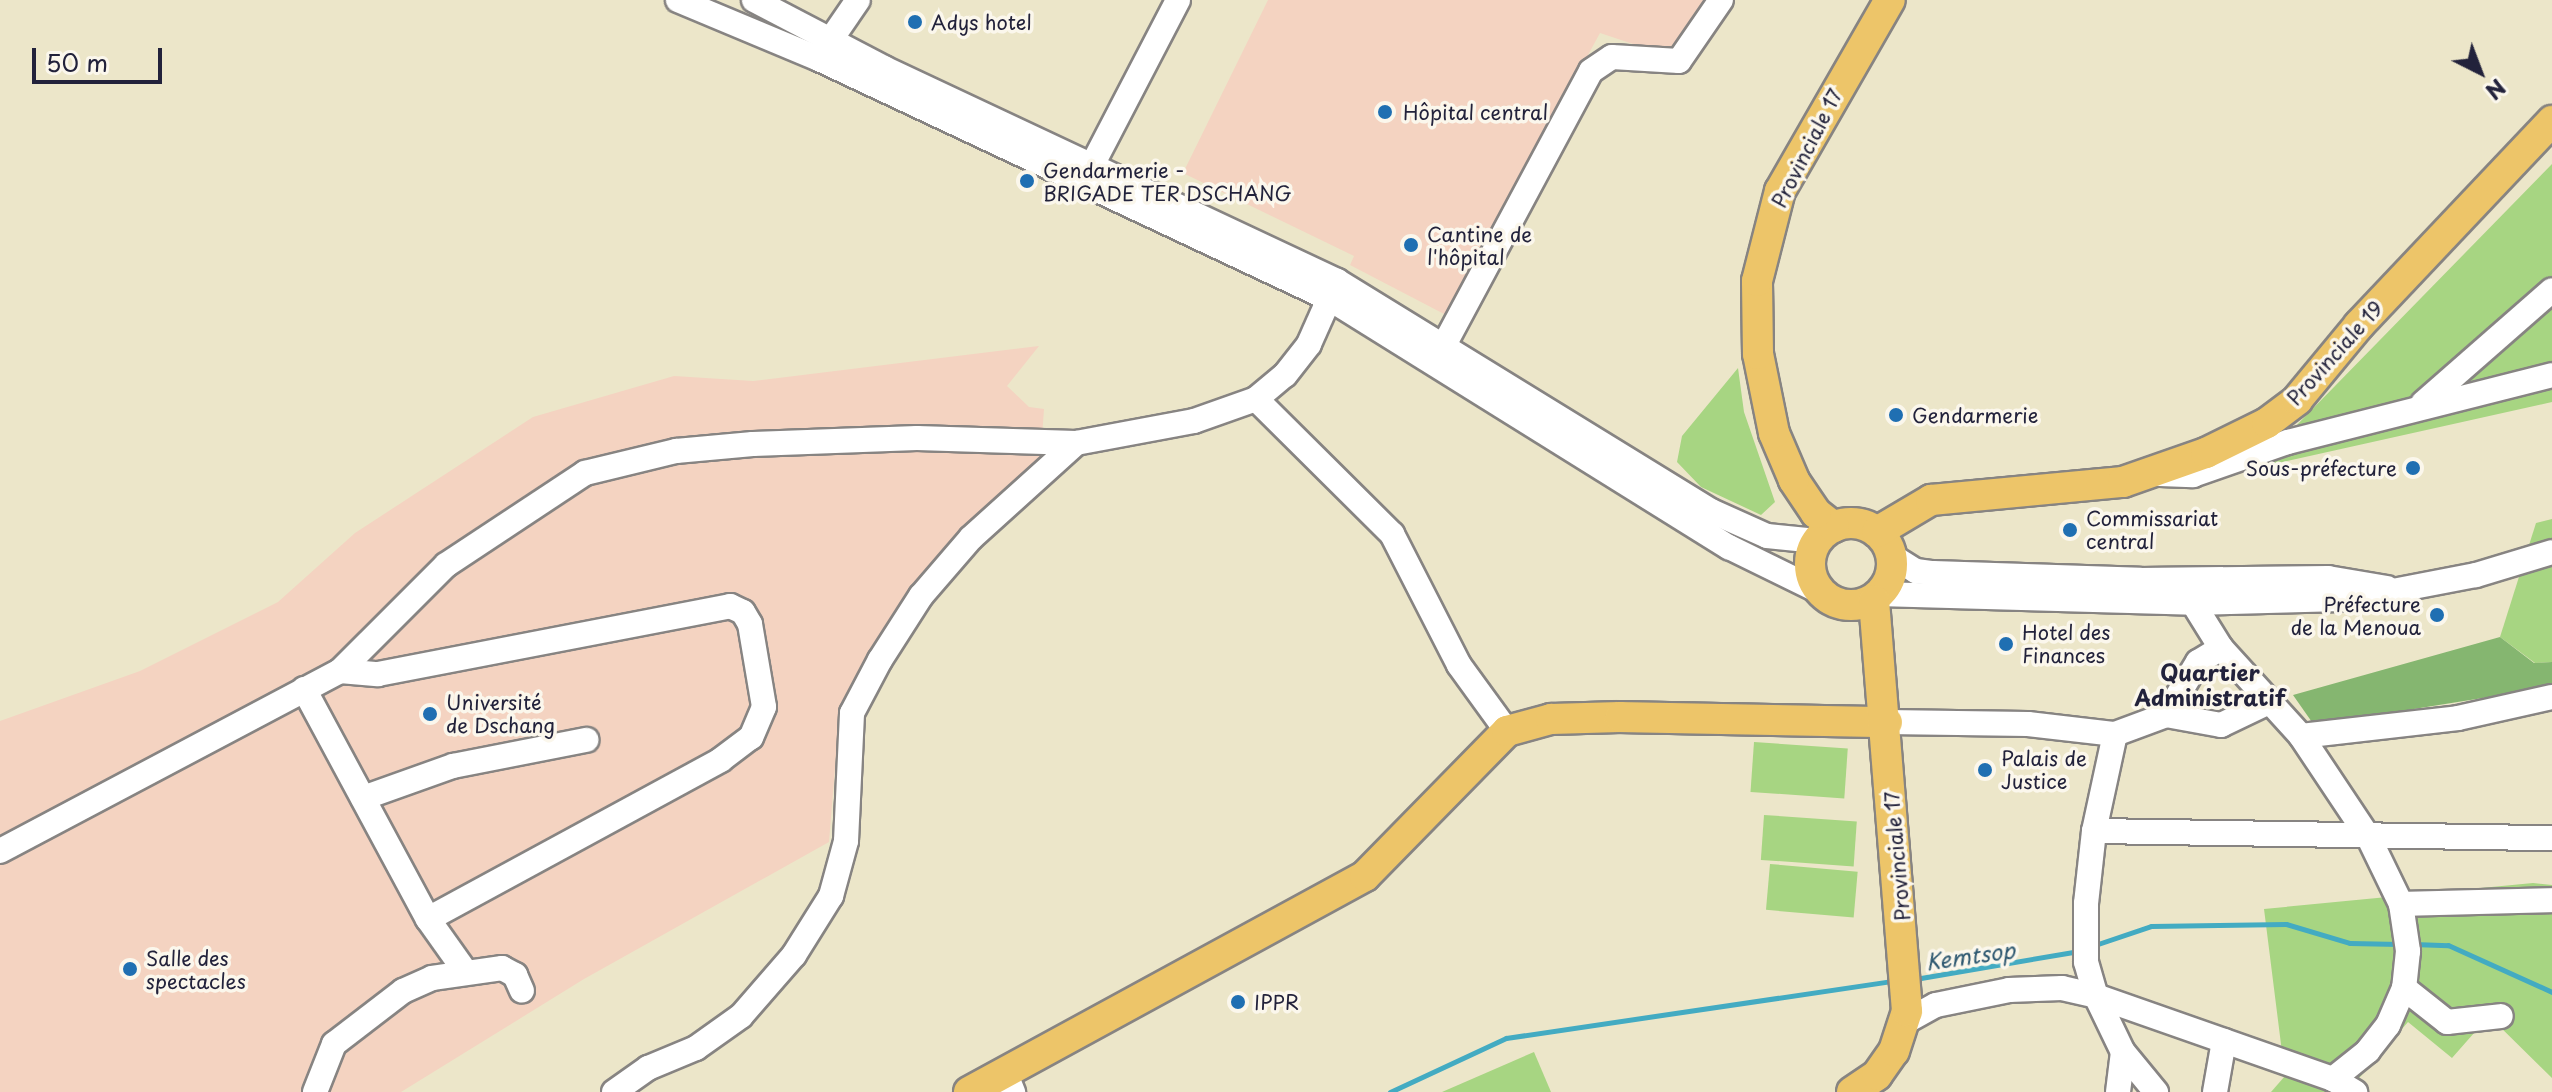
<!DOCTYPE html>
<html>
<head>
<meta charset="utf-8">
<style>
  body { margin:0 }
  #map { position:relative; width:2552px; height:1092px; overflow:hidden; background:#ece6c9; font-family:"Playpen Sans",sans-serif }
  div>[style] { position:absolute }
  .built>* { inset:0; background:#f4d3c1 }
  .green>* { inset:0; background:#a7d582; transform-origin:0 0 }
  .forest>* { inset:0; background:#85b670 }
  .stream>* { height:5px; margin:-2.5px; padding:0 2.5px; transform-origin:2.5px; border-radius:2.5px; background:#43abc2 }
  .roads { filter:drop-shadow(2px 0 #878482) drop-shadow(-2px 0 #878482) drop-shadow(0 2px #878482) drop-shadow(0 -2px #878482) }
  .minor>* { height:24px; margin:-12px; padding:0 12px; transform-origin:12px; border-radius:12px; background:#fff }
  .major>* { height:30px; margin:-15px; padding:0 15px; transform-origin:15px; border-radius:15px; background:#edc569 }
  .major>.ring { margin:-15px; padding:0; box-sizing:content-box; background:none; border:30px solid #edc569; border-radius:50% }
  .dots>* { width:22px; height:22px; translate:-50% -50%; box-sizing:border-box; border:4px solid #fbf7ec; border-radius:50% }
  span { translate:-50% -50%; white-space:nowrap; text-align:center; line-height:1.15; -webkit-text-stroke:7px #fbf7ec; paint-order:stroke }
  .poi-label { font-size:20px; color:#22223b }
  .left { translate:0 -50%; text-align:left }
  .right { translate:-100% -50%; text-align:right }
  .street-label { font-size:20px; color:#22223b }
  .neighbourhood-label { font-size:22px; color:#22223b; font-weight:700 }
  .water-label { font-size:22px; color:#2f5971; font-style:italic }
  .north { position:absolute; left:2440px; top:32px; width:80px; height:80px; -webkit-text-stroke:6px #fbf7ec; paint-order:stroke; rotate:138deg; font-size:22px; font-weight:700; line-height:32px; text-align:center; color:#22223b }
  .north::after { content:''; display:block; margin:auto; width:28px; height:36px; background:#22223b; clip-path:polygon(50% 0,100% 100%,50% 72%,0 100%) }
  .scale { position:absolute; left:32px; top:48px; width:130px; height:36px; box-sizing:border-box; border:4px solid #22223b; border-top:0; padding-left:10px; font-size:24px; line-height:28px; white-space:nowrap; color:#22223b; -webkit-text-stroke:6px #fbf7ec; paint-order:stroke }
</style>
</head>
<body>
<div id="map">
  <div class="built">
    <i style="clip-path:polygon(1268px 0,1713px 0,1676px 51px,1648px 49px,1600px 33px,1446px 315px,1350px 265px,1354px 256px,1183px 173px)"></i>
    <i style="clip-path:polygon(1039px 346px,1007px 386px,1029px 407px,1044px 409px,1040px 465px,911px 595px,840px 706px,829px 842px,584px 979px,401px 1092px,0 1092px,0 721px,140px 671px,278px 602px,355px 533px,533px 417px,674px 376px,753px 381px)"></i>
  </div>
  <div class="green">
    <i style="clip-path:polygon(2552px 164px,2552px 402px,2265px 466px,2255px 446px,2291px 431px)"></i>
    <i style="clip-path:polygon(1738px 368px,1744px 412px,1775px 502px,1761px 515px,1701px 487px,1677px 462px,1682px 436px)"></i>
    <i style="clip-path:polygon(2552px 519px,2552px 662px,2535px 663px,2500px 637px,2536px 523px)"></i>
    <i style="left:1754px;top:742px;width:94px;height:50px;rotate:4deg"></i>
    <i style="left:1764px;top:815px;width:93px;height:45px;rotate:4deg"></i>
    <i style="left:1770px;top:864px;width:88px;height:46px;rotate:5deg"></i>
    <i style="clip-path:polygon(2533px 883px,2552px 885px,2552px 1078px,2489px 1016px,2452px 1058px,2408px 1022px,2347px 1092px,2271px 1092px,2285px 1076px,2264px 909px)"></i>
    <i style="clip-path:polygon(1534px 1052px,1551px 1092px,1442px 1092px)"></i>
  </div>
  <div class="forest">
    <i style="clip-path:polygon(2500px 637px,2534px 663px,2552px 662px,2552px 687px,2314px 725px,2293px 695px)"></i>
  </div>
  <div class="stream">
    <i style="left:2413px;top:944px;width:35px;rotate:2deg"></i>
    <i style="left:2448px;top:945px;width:114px;rotate:24.3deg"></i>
    <i style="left:2095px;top:945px;width:59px;rotate:-18.7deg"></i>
    <i style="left:2151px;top:926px;width:135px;rotate:-0.8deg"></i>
    <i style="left:2286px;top:924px;width:67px;rotate:16.5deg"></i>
    <i style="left:2350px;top:943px;width:49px;rotate:1.2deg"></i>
    <i style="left:1915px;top:979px;width:165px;rotate:-9.7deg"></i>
    <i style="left:1390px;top:1092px;width:128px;rotate:-25deg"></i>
    <i style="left:1506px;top:1038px;width:391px;rotate:-8.4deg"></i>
  </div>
  <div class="roads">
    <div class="minor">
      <i style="left:678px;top:0;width:153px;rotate:22.7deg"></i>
      <i style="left:819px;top:59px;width:565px;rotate:25.16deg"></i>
      <i style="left:1330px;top:299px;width:470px;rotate:31.9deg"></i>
      <i style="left:1729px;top:547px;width:100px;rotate:26.1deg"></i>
      <i style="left:754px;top:0;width:147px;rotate:27.6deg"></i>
      <i style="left:884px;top:68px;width:501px;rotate:25.18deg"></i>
      <i style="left:1337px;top:281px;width:439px;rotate:31.6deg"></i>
      <i style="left:1711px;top:511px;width:61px;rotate:24.1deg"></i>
      <i style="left:1767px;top:536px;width:50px;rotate:5.7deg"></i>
      <i style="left:821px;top:54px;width:65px;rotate:-55.6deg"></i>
      <i style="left:1087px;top:175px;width:197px;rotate:-62.5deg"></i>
      <i style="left:1443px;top:347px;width:313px;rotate:-61.8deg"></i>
      <i style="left:1591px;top:71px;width:25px;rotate:-34deg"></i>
      <i style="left:1612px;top:57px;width:67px;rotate:3.4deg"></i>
      <i style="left:1679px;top:61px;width:74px;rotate:-55.5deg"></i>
      <i style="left:1256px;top:399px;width:192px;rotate:44.8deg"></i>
      <i style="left:1392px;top:534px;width:147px;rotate:62.9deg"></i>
      <i style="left:1459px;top:665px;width:82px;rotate:54deg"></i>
      <i style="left:2423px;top:403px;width:171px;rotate:-41.2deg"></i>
      <i style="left:2160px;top:474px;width:33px;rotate:2deg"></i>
      <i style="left:2193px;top:475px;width:101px;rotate:-19.2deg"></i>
      <i style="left:2288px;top:442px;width:272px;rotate:-14.2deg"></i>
      <i style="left:1890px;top:555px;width:31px;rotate:32deg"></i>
      <i style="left:1916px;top:571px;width:17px;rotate:7deg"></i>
      <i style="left:1933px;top:573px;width:207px;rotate:1.9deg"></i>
      <i style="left:2140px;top:580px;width:188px;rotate:-0.6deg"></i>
      <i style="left:2328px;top:578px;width:60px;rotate:9.6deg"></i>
      <i style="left:2190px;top:580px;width:23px;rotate:83deg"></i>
      <i style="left:2193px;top:603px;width:53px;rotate:58.1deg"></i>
      <i style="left:2221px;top:648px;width:119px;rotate:47.7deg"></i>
      <i style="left:2301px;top:736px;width:123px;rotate:56.3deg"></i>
      <i style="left:2369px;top:838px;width:73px;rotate:64.1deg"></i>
      <i style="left:2401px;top:904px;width:48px;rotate:81.5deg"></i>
      <i style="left:2408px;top:951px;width:37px;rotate:96deg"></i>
      <i style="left:2404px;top:988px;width:40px;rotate:113.4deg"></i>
      <i style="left:2388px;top:1025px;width:33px;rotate:128deg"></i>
      <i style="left:2368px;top:1051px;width:45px;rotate:141.3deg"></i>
      <i style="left:1878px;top:594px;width:315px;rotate:1.6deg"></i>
      <i style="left:2193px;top:603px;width:158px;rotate:-1.5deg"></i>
      <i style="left:2351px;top:599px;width:127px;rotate:-10.9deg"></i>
      <i style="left:2476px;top:575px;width:79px;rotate:-16.8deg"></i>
      <i style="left:340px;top:671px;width:38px;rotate:5deg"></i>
      <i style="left:378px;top:674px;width:359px;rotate:-10.9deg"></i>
      <i style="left:730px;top:606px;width:14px;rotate:25deg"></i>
      <i style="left:743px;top:612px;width:14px;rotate:60deg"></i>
      <i style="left:750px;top:624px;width:84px;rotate:80.4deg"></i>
      <i style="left:764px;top:707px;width:33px;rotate:113deg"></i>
      <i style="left:751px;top:737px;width:38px;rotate:143deg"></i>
      <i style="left:721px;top:760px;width:333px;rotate:151.5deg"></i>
      <i style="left:304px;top:689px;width:261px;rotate:61.7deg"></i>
      <i style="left:428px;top:919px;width:64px;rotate:54.6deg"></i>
      <i style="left:2166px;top:715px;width:62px;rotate:-58.9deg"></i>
      <i style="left:2198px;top:662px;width:27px;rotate:-31deg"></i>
      <i style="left:1887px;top:722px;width:141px;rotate:0.8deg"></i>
      <i style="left:2028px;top:724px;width:88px;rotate:6.6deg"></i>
      <i style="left:2115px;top:734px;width:99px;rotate:102.2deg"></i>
      <i style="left:2094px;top:831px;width:72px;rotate:96.3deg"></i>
      <i style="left:2086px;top:903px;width:59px;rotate:90deg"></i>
      <i style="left:2086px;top:962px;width:35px;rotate:74deg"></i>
      <i style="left:2096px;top:996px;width:251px;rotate:19.3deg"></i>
      <i style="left:2333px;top:1079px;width:26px;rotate:31deg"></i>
      <i style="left:2115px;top:734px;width:54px;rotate:-20.4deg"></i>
      <i style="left:2166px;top:715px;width:56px;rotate:10.3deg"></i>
      <i style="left:2221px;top:725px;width:51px;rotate:-25.6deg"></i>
      <i style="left:2301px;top:736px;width:158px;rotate:-6.5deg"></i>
      <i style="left:2458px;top:718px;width:96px;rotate:-12.6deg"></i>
      <i style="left:363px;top:798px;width:96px;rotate:-19.6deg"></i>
      <i style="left:453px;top:766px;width:136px;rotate:-11.1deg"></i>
      <i style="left:2094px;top:831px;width:458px;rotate:0.9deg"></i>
      <i style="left:0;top:851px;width:385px;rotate:-27.9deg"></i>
      <i style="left:340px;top:671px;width:150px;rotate:-45deg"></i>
      <i style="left:446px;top:565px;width:167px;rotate:-33.5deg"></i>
      <i style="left:585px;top:473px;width:94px;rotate:-13.6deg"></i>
      <i style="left:676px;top:451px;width:77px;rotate:-5.2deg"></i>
      <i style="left:753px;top:444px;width:164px;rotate:-2.1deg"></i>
      <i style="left:917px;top:438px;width:159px;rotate:1.8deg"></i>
      <i style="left:1076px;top:443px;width:120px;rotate:-10.6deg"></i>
      <i style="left:1194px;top:421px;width:66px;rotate:-19.5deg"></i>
      <i style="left:1256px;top:399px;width:38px;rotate:-40deg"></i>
      <i style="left:1285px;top:375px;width:39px;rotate:-52deg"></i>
      <i style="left:1309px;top:344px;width:69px;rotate:-66deg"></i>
      <i style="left:2401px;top:904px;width:151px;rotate:-1.5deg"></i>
      <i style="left:2404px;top:988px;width:55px;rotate:38.3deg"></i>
      <i style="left:2447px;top:1022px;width:54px;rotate:-6.3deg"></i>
      <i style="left:1905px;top:1022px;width:35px;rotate:-29deg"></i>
      <i style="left:1936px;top:1005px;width:75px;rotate:-11.6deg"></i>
      <i style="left:2009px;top:990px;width:53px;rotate:-2.2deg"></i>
      <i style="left:2062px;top:988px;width:35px;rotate:13deg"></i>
      <i style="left:2096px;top:996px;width:62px;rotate:64.3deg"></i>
      <i style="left:2123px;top:1052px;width:52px;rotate:50.5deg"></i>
      <i style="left:1005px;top:1072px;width:22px;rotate:68deg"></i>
      <i style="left:315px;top:1092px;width:52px;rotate:-68.4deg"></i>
      <i style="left:334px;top:1044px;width:87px;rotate:-37.5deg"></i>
      <i style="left:403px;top:991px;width:32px;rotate:-24deg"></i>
      <i style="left:432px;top:978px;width:71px;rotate:-8.1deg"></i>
      <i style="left:502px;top:968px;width:15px;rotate:28deg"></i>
      <i style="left:515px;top:975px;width:17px;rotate:66deg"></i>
      <i style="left:614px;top:1092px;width:42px;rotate:-35.2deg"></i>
      <i style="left:648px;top:1068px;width:52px;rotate:-22.6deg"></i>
      <i style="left:696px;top:1048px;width:55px;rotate:-35.4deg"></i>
      <i style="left:741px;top:1016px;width:81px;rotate:-49deg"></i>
      <i style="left:794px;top:955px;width:70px;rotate:-57.9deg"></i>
      <i style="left:831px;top:896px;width:57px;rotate:-74.7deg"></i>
      <i style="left:846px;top:841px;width:128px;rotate:-87.3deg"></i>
      <i style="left:852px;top:713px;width:60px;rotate:-62.2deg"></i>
      <i style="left:880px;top:660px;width:76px;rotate:-57.4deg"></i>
      <i style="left:921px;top:596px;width:77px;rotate:-49.2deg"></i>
      <i style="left:971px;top:538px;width:142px;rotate:-42.1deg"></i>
      <i style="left:2118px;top:1092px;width:40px;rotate:-82.9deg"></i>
      <i style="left:2215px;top:1092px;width:52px;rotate:-80deg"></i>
    </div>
    <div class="major">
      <i class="ring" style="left:1810px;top:523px;width:52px;height:52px"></i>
      <i style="left:1834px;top:527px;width:23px;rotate:-142deg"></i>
      <i style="left:1816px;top:513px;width:40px;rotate:-124deg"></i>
      <i style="left:1794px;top:480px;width:51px;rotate:-113.1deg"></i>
      <i style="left:1774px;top:433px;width:81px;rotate:-101.4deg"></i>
      <i style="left:1758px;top:354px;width:73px;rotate:-90.8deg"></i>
      <i style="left:1757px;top:281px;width:93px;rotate:-75.7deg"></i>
      <i style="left:1780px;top:191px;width:220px;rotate:-60.1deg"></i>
      <i style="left:1877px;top:532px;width:63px;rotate:-30.7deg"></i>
      <i style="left:1931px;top:500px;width:193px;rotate:-5.4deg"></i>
      <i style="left:2123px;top:482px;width:88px;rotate:-19.3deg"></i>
      <i style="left:2206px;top:453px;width:68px;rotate:-26.2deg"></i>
      <i style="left:2267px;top:423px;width:38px;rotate:-37deg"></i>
      <i style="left:2297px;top:400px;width:97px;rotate:-50.4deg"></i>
      <i style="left:2359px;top:325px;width:281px;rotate:-46.6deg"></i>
      <i style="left:969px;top:1092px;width:451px;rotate:-28.6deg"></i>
      <i style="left:1365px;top:876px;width:203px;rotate:-45.6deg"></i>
      <i style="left:1507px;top:731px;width:46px;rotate:-15.3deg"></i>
      <i style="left:1551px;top:719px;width:69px;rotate:-1.7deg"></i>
      <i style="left:1620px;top:717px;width:267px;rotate:1.1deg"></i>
      <i style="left:1852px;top:1092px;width:30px;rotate:-34deg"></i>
      <i style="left:1877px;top:1075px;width:29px;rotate:-55deg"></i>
      <i style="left:1894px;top:1051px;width:42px;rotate:-72deg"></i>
      <i style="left:1907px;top:1011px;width:412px;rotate:-94.6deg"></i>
    </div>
  </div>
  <div class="dots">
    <i style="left:915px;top:22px;background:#1f6fb2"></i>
    <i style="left:1385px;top:112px;background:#1f6fb2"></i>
    <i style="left:1027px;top:181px;background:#1f6fb2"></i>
    <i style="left:1411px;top:245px;background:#1f6fb2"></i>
    <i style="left:1896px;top:415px;background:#1f6fb2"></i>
    <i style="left:2413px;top:468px;background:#1f6fb2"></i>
    <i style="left:2070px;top:530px;background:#1f6fb2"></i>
    <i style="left:2437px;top:615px;background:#1f6fb2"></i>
    <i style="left:2006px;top:644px;background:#1f6fb2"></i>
    <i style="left:430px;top:714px;background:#1f6fb2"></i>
    <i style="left:1985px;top:770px;background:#1f6fb2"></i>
    <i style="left:130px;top:969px;background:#1f6fb2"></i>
    <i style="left:1238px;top:1002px;background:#1f6fb2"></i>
  </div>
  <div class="poi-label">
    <span class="left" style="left:931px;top:22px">Adys hotel</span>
    <span class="left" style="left:1403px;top:112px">Hôpital central</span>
    <span class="left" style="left:1043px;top:182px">Gendarmerie -<br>BRIGADE TER DSCHANG</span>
    <span class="left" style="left:1427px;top:246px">Cantine de<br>l'hôpital</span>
    <span class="left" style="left:1912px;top:415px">Gendarmerie</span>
    <span class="right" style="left:2397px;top:468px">Sous-préfecture</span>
    <span class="left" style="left:2086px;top:530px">Commissariat<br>central</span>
    <span class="right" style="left:2421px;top:616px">Préfecture<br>de la Menoua</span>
    <span class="left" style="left:2022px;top:644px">Hotel des<br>Finances</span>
    <span class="left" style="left:446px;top:714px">Université<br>de Dschang</span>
    <span class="left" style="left:2001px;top:770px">Palais de<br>Justice</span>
    <span class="left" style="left:146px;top:970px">Salle des<br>spectacles</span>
    <span class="left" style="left:1254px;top:1002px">IPPR</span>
  </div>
  <div class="street-label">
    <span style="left:1807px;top:148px;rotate:-63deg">Provinciale 17</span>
    <span style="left:2335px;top:353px;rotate:-48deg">Provinciale 19</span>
    <span style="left:1897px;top:856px;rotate:-95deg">Provinciale 17</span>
  </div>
  <div class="neighbourhood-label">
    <span style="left:2210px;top:684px">Quartier<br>Administratif</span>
  </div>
  <div class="water-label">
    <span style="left:1970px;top:955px;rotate:-8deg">Kemtsop</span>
  </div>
  <div class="north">N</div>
  <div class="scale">50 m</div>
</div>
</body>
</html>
